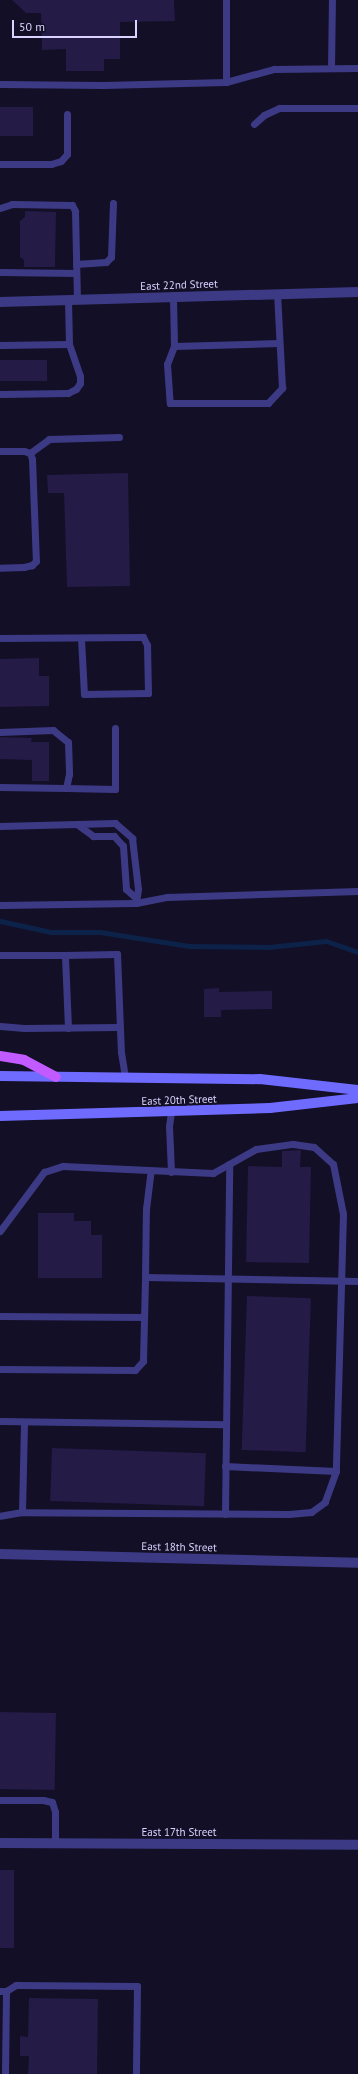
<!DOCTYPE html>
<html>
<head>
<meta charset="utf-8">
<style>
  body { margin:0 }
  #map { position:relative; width:358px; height:2074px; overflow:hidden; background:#130f26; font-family:"PT Sans",sans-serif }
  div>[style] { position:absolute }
  .stream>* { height:5px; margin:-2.5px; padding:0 2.5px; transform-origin:2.5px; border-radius:2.5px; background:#0c2248 }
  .building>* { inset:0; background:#241b47; transform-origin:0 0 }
  .service>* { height:7px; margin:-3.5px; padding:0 3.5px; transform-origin:3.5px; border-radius:3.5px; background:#3d3a85 }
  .minor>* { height:10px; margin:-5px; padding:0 5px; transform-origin:5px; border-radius:5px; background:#3d3a85 }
  .secondary>* { height:10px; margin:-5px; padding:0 5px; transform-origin:5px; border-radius:5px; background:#6f6bff }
  .primary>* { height:10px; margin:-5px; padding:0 5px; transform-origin:5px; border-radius:5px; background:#c25bff }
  span { translate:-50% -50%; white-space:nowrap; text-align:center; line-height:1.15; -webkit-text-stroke:4px #130f26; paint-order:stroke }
  .street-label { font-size:11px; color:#d9d4ff }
  .scale { position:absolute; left:12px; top:20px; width:125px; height:18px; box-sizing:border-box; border:2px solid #d9d4ff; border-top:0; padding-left:5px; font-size:12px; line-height:14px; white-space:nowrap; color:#d9d4ff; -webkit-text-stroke:3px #130f26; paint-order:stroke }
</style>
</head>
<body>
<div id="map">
  <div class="stream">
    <i style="left:0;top:921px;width:52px;rotate:12.2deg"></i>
    <i style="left:51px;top:932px;width:49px"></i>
    <i style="left:100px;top:932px;width:90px;rotate:8.9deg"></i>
    <i style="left:189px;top:946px;width:80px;rotate:0.7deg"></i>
    <i style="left:269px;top:947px;width:57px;rotate:-6deg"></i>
    <i style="left:326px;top:941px;width:34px;rotate:19deg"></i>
  </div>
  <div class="building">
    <i style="clip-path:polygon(12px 0,174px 0,175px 21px,120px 22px,120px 59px,104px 59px,104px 71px,66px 71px,66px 49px,42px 50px,41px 13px,26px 13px)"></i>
    <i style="left:0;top:107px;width:33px;height:29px"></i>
    <i style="clip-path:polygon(25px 211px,56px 212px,55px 267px,24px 267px,24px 260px,20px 257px,20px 221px,25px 217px)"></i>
    <i style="left:0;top:360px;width:47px;height:21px"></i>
    <i style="clip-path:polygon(128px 473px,130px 586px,67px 587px,64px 493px,48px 493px,47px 475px)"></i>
    <i style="clip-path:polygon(39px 658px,39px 676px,49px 676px,49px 706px,0 707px,0 659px)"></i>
    <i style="clip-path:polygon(0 737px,32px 738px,31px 742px,49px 742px,49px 781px,32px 781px,32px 760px,0 759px)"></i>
    <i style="clip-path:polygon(219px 988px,219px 992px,272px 991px,272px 1009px,221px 1010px,221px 1017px,204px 1017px,204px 989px)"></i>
    <i style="clip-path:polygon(301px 1150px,300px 1167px,311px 1167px,309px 1263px,246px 1262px,248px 1166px,282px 1167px,282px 1151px)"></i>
    <i style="clip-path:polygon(38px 1213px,74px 1213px,74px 1221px,91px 1221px,91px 1235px,102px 1235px,102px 1278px,38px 1278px)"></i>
    <i style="left:247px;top:1296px;width:64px;height:154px;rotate:2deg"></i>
    <i style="left:52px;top:1448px;width:154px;height:53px;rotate:2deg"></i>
    <i style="left:0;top:1712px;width:56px;height:77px;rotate:1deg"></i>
    <i style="left:0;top:1870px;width:14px;height:78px"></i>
    <i style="clip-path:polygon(29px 1998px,98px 1999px,97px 2074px,28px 2074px,29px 2056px,20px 2056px,20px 2036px,28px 2037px)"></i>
  </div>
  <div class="service">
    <i style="left:226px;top:0;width:82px;rotate:90deg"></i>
    <i style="left:331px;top:68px;width:68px;rotate:-89.2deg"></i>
    <i style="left:0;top:84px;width:103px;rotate:0.6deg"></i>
    <i style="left:103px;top:85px;width:123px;rotate:-1.4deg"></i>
    <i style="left:226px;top:82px;width:50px;rotate:-15.2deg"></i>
    <i style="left:274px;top:69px;width:84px;rotate:-0.7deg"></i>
    <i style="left:254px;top:124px;width:13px;rotate:-42deg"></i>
    <i style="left:264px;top:115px;width:17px;rotate:-25deg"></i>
    <i style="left:279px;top:108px;width:79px"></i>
    <i style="left:0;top:164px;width:51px"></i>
    <i style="left:51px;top:164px;width:10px;rotate:-17deg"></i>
    <i style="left:61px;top:161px;width:9px;rotate:-49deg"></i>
    <i style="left:67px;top:154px;width:40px;rotate:-90deg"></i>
    <i style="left:0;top:208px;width:13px;rotate:-18deg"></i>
    <i style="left:12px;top:204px;width:60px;rotate:1deg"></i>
    <i style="left:72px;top:205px;width:7px;rotate:63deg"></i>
    <i style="left:75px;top:211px;width:89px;rotate:88.7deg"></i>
    <i style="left:76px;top:264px;width:30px;rotate:-4deg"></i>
    <i style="left:106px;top:262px;width:7px;rotate:-45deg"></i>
    <i style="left:111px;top:257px;width:54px;rotate:-87.9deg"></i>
    <i style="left:0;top:272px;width:76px;rotate:0.8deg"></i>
    <i style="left:173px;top:297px;width:49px;rotate:88.8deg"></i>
    <i style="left:174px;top:346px;width:19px;rotate:111deg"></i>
    <i style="left:167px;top:364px;width:39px;rotate:86deg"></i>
    <i style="left:170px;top:403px;width:98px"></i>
    <i style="left:268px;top:403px;width:21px;rotate:-47deg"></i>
    <i style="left:282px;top:388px;width:94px;rotate:-93deg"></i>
    <i style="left:0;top:345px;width:69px;rotate:-0.8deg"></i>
    <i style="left:174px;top:346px;width:105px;rotate:-1.6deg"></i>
    <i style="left:0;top:394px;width:68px;rotate:-0.8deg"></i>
    <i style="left:68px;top:393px;width:9px;rotate:-27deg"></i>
    <i style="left:76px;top:389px;width:7px;rotate:-56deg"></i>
    <i style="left:80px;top:383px;width:7px;rotate:-90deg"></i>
    <i style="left:80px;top:376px;width:34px;rotate:-109deg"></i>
    <i style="left:69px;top:344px;width:44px;rotate:-91.3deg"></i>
    <i style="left:0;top:451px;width:24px"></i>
    <i style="left:24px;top:451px;width:6px;rotate:18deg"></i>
    <i style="left:30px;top:453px;width:6px;rotate:72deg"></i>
    <i style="left:32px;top:459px;width:102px;rotate:87.8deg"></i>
    <i style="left:36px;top:561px;width:6px;rotate:135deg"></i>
    <i style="left:32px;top:565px;width:8px;rotate:166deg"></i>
    <i style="left:24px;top:567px;width:24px;rotate:178deg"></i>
    <i style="left:30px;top:453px;width:24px;rotate:-36deg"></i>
    <i style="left:49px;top:439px;width:70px;rotate:-1.6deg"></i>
    <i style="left:0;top:638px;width:143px;rotate:-0.4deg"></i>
    <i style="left:143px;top:637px;width:9px;rotate:63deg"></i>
    <i style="left:147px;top:645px;width:48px;rotate:88.8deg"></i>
    <i style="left:148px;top:693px;width:64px;rotate:179.1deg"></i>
    <i style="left:84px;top:694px;width:56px;rotate:-93.1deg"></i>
    <i style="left:0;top:732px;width:53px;rotate:-2.2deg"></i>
    <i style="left:53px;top:730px;width:19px;rotate:39deg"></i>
    <i style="left:68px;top:742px;width:32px;rotate:88deg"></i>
    <i style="left:69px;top:774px;width:14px;rotate:102deg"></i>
    <i style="left:66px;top:788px;width:66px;rotate:-179.1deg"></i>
    <i style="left:66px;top:788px;width:49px;rotate:1.2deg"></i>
    <i style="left:115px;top:789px;width:61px;rotate:-90deg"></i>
    <i style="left:78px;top:825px;width:19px;rotate:36deg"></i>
    <i style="left:93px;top:836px;width:21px"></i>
    <i style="left:114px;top:836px;width:13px;rotate:48deg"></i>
    <i style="left:123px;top:846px;width:43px;rotate:86deg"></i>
    <i style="left:126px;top:889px;width:12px;rotate:42deg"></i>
    <i style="left:0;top:826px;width:115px;rotate:-1.5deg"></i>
    <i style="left:115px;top:823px;width:23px;rotate:41deg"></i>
    <i style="left:132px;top:838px;width:51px;rotate:83.3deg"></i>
    <i style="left:138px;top:889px;width:14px;rotate:98deg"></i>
    <i style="left:0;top:905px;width:136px;rotate:-0.8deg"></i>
    <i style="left:136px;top:903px;width:32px;rotate:-11deg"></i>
    <i style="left:167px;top:897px;width:191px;rotate:-1.8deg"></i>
    <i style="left:0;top:955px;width:65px"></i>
    <i style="left:0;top:1026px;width:24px;rotate:5deg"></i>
    <i style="left:24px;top:1028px;width:95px;rotate:-0.6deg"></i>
    <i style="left:68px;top:1028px;width:73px;rotate:-92.4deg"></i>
    <i style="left:65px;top:955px;width:52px;rotate:-1.1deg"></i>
    <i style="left:117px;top:954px;width:98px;rotate:87.7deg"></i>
    <i style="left:121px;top:1052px;width:25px;rotate:81deg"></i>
    <i style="left:171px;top:1112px;width:14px;rotate:98deg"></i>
    <i style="left:169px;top:1126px;width:46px;rotate:87.5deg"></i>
    <i style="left:0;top:1231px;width:74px;rotate:-53.3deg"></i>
    <i style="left:44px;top:1172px;width:20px;rotate:-18deg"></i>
    <i style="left:63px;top:1166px;width:150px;rotate:2.7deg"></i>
    <i style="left:213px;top:1173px;width:49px;rotate:-29.2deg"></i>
    <i style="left:256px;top:1149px;width:37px;rotate:-8deg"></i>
    <i style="left:293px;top:1144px;width:21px;rotate:8deg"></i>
    <i style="left:314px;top:1147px;width:25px;rotate:42deg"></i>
    <i style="left:333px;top:1164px;width:51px;rotate:78.7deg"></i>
    <i style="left:343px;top:1214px;width:257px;rotate:91.6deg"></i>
    <i style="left:336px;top:1471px;width:33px;rotate:110deg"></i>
    <i style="left:325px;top:1502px;width:17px;rotate:144deg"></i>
    <i style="left:311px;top:1512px;width:22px;rotate:175deg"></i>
    <i style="left:289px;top:1514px;width:267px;rotate:-179.6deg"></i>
    <i style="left:22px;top:1512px;width:22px;rotate:170deg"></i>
    <i style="left:145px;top:1277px;width:68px;rotate:-89.2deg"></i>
    <i style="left:146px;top:1209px;width:38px;rotate:-83deg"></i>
    <i style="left:0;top:1316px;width:144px;rotate:0.4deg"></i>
    <i style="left:0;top:1369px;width:135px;rotate:0.4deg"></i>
    <i style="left:135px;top:1370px;width:12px;rotate:-48deg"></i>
    <i style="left:143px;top:1361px;width:84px;rotate:-88.6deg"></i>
    <i style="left:145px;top:1277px;width:213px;rotate:1.1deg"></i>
    <i style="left:0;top:1421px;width:226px;rotate:0.8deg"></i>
    <i style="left:225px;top:1466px;width:111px;rotate:2.6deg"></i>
    <i style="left:22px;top:1512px;width:90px;rotate:-88.7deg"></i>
    <i style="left:225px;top:1514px;width:350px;rotate:-89.3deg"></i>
    <i style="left:0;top:1800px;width:43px"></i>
    <i style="left:43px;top:1800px;width:9px;rotate:13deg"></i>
    <i style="left:52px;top:1802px;width:10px;rotate:73deg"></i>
    <i style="left:55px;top:1812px;width:31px;rotate:90deg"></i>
    <i style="left:0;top:1991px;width:6px"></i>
    <i style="left:6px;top:1991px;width:12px;rotate:-31deg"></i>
    <i style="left:16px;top:1985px;width:121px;rotate:0.5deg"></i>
    <i style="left:137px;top:1986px;width:88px;rotate:90.7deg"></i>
    <i style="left:5px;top:2074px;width:83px;rotate:-89.3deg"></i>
  </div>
  <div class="minor">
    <i style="left:0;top:302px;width:358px;rotate:-1.6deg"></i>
    <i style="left:0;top:1554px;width:358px;rotate:1.4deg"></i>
    <i style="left:0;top:1843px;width:358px;rotate:0.3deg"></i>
  </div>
  <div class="secondary">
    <i style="left:0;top:1076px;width:260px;rotate:0.7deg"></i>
    <i style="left:260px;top:1079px;width:99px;rotate:6.4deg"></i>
    <i style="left:0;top:1116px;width:270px;rotate:-1.7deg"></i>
    <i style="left:270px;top:1108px;width:89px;rotate:-6.5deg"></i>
  </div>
  <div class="primary">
    <i style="left:0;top:1056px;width:24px;rotate:9deg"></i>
    <i style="left:24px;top:1060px;width:36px;rotate:28deg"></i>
  </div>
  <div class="street-label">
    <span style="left:179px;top:285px;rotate:-2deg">East 22nd Street</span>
    <span style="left:179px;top:1100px;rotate:-2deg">East 20th Street</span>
    <span style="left:179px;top:1547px;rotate:1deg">East 18th Street</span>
    <span style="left:179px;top:1832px">East 17th Street</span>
  </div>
  <div class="scale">50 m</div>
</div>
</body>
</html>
